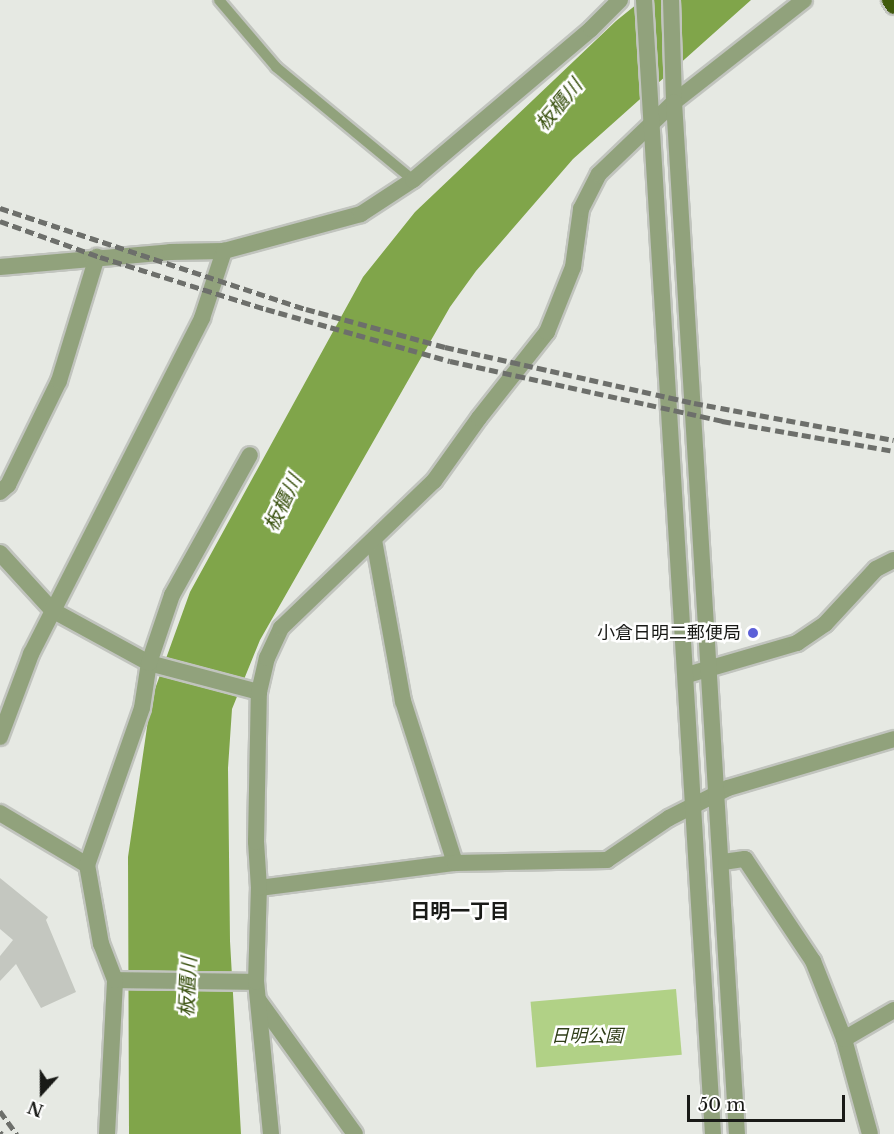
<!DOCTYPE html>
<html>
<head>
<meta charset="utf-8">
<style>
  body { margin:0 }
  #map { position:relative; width:894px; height:1134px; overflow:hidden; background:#e6e9e3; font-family:"Libre Baskerville","Noto Sans JP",serif }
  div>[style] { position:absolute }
  .green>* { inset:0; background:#b1d186; transform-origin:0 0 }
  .water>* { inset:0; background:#80a54a }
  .building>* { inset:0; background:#c4c7c0 }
  .roads { filter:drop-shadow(2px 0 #c1c4be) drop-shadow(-2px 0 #c1c4be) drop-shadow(0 2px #c1c4be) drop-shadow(0 -2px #c1c4be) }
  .service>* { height:10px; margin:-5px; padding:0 5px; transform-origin:5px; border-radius:5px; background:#91a27c }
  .minor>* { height:16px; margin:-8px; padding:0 8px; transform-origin:8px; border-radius:8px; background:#91a27c }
  .tertiary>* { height:16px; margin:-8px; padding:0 8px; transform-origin:8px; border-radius:8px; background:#91a27c }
  .trunk>* { height:16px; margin:-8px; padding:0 8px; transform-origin:8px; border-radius:8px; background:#405a0d }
  .rail>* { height:4.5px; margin-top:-2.25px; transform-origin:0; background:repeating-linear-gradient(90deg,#6d6f6b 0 9px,transparent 0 13.5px) }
  .dots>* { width:16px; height:16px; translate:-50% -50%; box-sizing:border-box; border:3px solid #fff; border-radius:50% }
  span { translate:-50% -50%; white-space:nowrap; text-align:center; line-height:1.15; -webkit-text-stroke:5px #fff; paint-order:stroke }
  .poi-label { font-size:18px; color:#191a17 }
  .right { translate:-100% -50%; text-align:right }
  .park-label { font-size:18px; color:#2f3e19; font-style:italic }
  .water-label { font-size:20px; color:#3a5210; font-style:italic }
  .neighbourhood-label { font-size:20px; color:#191a17; font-weight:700 }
  .north { position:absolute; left:12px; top:1062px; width:60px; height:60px; -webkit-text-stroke:4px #fff; paint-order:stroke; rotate:201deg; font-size:16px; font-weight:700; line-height:24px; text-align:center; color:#191a17 }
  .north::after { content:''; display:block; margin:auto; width:21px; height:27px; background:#191a17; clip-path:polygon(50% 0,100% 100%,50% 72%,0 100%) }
  .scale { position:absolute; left:687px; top:1095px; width:158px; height:27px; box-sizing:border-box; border:3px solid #191a17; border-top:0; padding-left:8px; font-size:18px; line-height:21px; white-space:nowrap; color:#191a17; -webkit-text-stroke:4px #fff; paint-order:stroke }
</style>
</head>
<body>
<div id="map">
  <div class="green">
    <i style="left:676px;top:989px;width:66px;height:146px;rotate:85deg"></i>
  </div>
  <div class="water">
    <i style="clip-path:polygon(642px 0,751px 0,573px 159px,476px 271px,450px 307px,260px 640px,232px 709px,228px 768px,230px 941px,241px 1134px,129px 1134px,128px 857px,151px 700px,190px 592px,363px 277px,415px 212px,616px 21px)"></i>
  </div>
  <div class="building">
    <i style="clip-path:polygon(0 878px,48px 917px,46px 920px,76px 992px,41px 1008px,16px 964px,0 981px,0 956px,13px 940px,0 929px)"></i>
  </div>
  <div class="roads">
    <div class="service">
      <i style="left:219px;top:0;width:88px;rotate:49.6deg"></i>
      <i style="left:276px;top:67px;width:178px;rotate:39.5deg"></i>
    </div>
    <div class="minor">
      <i style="left:0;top:267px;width:171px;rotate:-5deg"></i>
      <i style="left:170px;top:252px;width:54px;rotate:-1.1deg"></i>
      <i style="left:0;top:492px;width:11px;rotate:-41deg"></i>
      <i style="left:8px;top:485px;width:116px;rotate:-63.9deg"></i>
      <i style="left:59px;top:381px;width:130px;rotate:-73deg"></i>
      <i style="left:374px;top:540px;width:164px;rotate:79.8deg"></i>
      <i style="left:403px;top:701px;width:170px;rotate:72.2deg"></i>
      <i style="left:0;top:553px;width:77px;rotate:47.6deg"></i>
      <i style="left:52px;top:610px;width:111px;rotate:28.7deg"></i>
      <i style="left:149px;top:663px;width:114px;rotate:14.8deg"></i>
      <i style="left:687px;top:675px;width:115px;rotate:-16.2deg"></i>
      <i style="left:797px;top:643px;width:34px;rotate:-34deg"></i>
      <i style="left:825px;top:624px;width:75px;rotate:-47.2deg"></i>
      <i style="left:876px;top:569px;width:20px;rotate:-27deg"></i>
      <i style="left:0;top:737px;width:89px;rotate:-69.5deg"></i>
      <i style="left:31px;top:654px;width:377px;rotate:-63deg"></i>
      <i style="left:202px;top:318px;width:71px;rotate:-71.8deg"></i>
      <i style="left:224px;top:251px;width:142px;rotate:-15.1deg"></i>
      <i style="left:361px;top:214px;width:62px;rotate:-33.2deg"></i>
      <i style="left:413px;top:180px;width:233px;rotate:-40.3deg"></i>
      <i style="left:591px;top:29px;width:41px;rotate:-45deg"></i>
      <i style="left:0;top:813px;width:101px;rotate:30.9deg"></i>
      <i style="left:723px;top:862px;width:22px;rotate:-8deg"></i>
      <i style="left:745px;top:859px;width:123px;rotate:56.3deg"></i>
      <i style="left:813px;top:961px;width:84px;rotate:68.3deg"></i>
      <i style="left:844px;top:1039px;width:98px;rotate:74.7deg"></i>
      <i style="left:259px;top:888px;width:198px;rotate:-7.3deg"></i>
      <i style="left:455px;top:863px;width:152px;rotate:-1.1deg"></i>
      <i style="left:607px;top:860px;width:75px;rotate:-34.1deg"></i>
      <i style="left:669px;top:818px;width:66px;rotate:-27deg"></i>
      <i style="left:728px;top:788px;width:173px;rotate:-16.4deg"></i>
      <i style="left:115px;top:980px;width:141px;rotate:0.8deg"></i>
      <i style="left:259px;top:1001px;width:164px;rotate:54.2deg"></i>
      <i style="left:844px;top:1039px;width:58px;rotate:-30.1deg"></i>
      <i style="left:107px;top:1134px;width:154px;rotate:-87deg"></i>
      <i style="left:115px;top:980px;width:39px;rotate:-111deg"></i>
      <i style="left:101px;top:944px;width:80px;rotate:-100deg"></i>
      <i style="left:87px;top:865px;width:166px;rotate:-70.7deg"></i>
      <i style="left:142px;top:708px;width:46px;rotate:-81.2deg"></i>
      <i style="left:149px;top:663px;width:72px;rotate:-71.3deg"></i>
      <i style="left:172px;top:595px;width:160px;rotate:-60.9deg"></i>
      <i style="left:271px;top:1134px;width:153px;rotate:-95.6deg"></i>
      <i style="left:256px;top:982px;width:94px;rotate:-88.2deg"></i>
      <i style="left:259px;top:888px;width:46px;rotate:-93.7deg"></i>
      <i style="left:256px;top:842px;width:150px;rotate:-88.9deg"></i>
      <i style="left:259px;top:692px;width:35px;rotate:-77deg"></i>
      <i style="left:267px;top:658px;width:33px;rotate:-65deg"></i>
      <i style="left:281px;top:628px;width:212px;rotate:-43.9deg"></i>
      <i style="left:434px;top:481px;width:77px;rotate:-54.5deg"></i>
      <i style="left:479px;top:418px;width:110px;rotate:-51.7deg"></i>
      <i style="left:547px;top:332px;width:70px;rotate:-68.2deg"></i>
      <i style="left:573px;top:267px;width:59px;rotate:-82.1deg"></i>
      <i style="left:581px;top:209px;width:39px;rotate:-63deg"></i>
      <i style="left:599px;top:174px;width:104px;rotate:-43.8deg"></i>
      <i style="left:674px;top:102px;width:165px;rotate:-38.1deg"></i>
    </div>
    <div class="tertiary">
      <i style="left:644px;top:0;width:1136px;rotate:86.52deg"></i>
      <i style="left:671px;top:0;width:102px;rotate:88.3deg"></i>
      <i style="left:674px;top:102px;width:1034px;rotate:86.51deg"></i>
    </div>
    <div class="trunk">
      <i style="left:890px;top:0;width:7px;rotate:56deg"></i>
    </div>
  </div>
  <div class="rail">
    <i style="left:0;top:208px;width:322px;rotate:18.3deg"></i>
    <i style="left:306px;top:309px;width:144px;rotate:15.3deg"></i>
    <i style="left:445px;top:347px;width:255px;rotate:12.7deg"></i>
    <i style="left:694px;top:403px;width:203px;rotate:10.5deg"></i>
    <i style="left:0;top:221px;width:106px;rotate:19.8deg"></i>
    <i style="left:100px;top:257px;width:174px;rotate:17.4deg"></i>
    <i style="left:266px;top:309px;width:191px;rotate:15.8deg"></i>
    <i style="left:450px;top:361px;width:279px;rotate:12.4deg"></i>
    <i style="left:722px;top:421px;width:175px;rotate:9.9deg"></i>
    <i style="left:0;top:1111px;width:29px;rotate:54deg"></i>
    <i style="left:0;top:1132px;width:3px;rotate:45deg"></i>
  </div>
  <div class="dots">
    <i style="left:753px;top:633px;background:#5d60d8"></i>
  </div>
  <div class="poi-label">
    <span class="right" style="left:741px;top:633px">小倉日明二郵便局</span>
  </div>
  <div class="park-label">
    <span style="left:587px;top:1036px">日明公園</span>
  </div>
  <div class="water-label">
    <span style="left:559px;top:105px;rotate:-50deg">板櫃川</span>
    <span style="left:283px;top:503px;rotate:-64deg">板櫃川</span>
    <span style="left:188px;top:987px;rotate:-87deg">板櫃川</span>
  </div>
  <div class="neighbourhood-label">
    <span style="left:460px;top:911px">日明一丁目</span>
  </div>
  <div class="north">N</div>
  <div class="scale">50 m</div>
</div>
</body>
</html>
